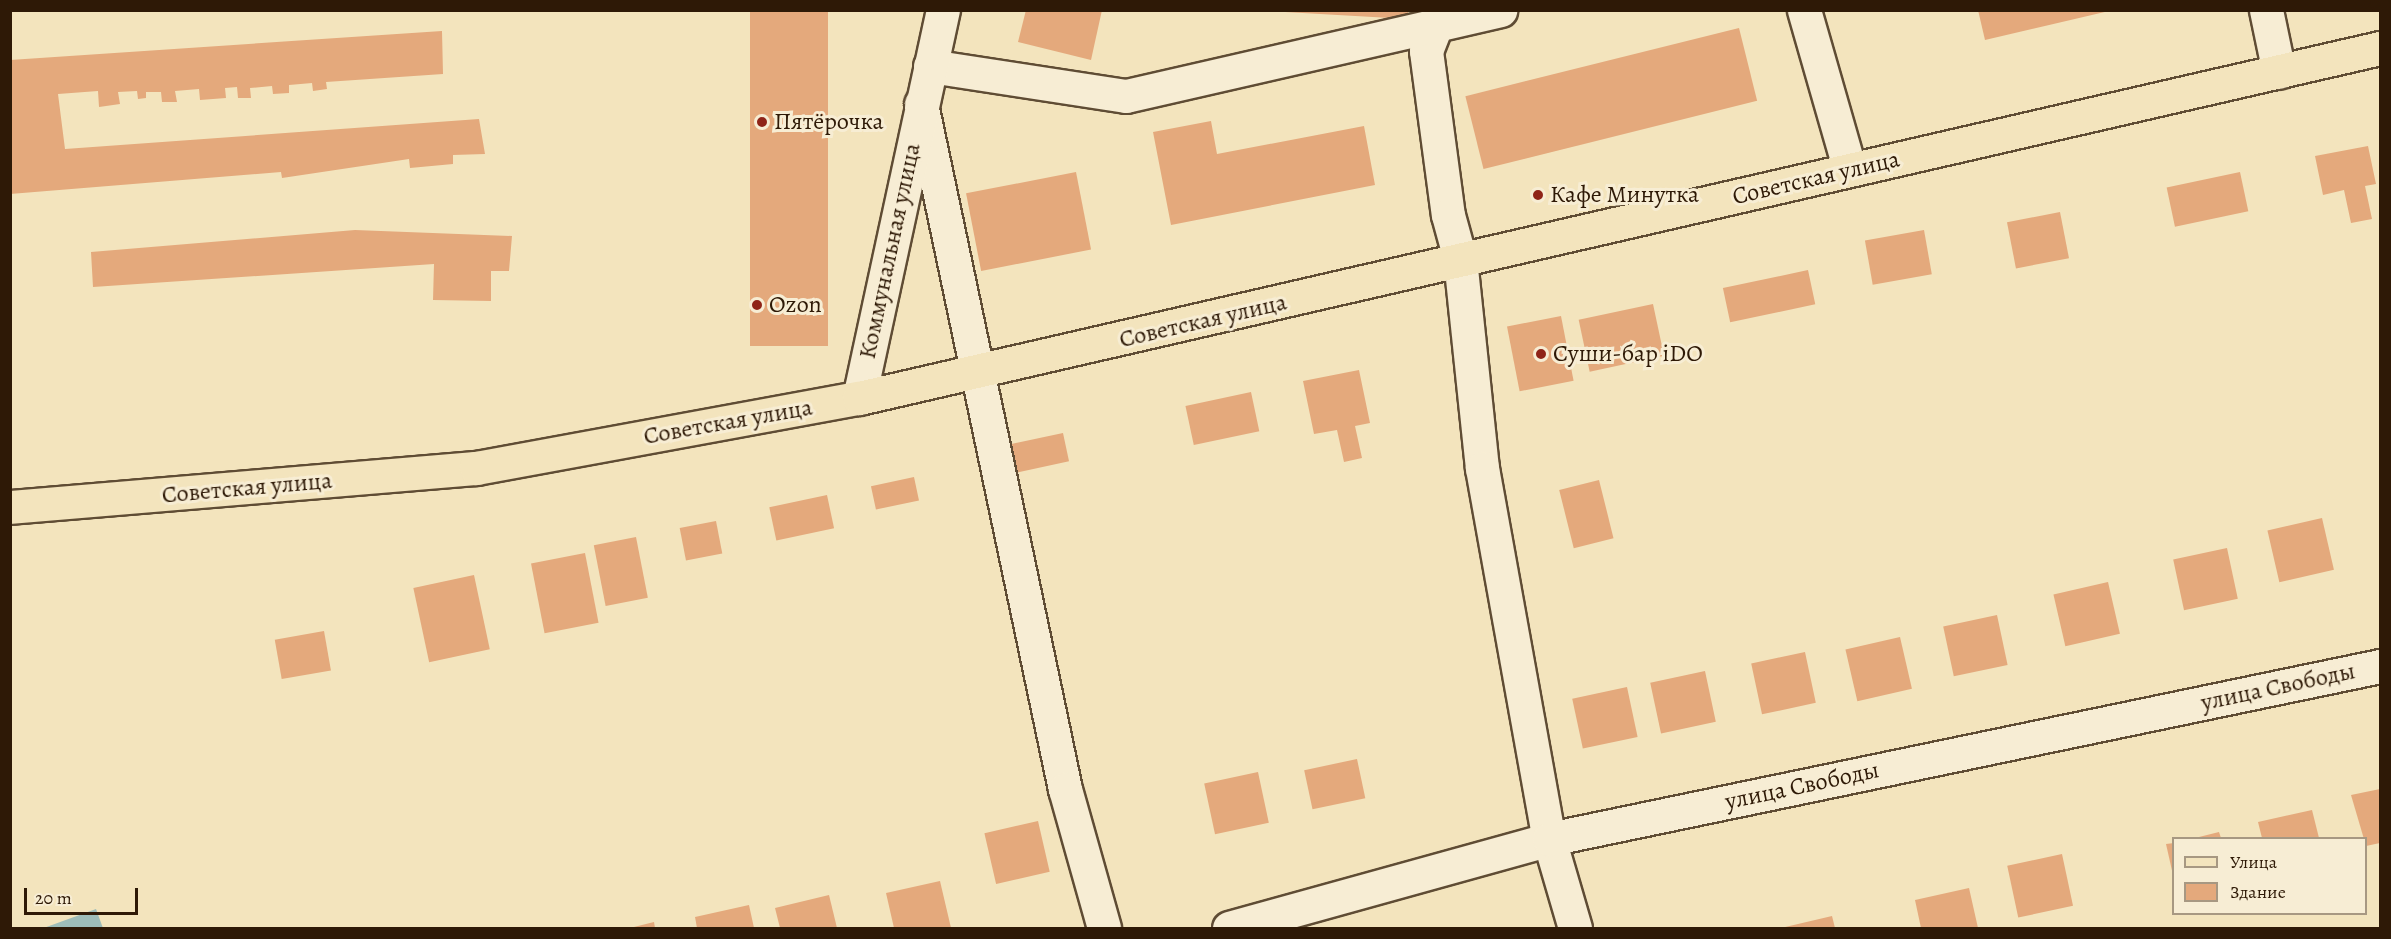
<!DOCTYPE html>
<html>
<head>
<meta charset="utf-8">
<style>
  body { margin:0 }
  #map { position:relative; width:2391px; height:939px; overflow:hidden; background:#f3e4bd; font-family:Alegreya,serif }
  div>[style] { position:absolute }
  .water>* { inset:0; background:#9ebdb9; transform-origin:0 0 }
  .building>* { inset:0; background:#e4a97c; transform-origin:0 0 }
  .roads { filter:drop-shadow(2px 0 #5f4c34) drop-shadow(-2px 0 #5f4c34) drop-shadow(0 2px #5f4c34) drop-shadow(0 -2px #5f4c34) }
  .minor>* { height:33px; margin:-16.5px; padding:0 16.5px; transform-origin:16.5px; border-radius:16.5px; background:#f7edd4 }
  .major>* { height:33px; margin:-16.5px; padding:0 16.5px; transform-origin:16.5px; border-radius:16.5px; background:#f3e4bd }
  .dots>* { width:16px; height:16px; translate:-50% -50%; box-sizing:border-box; border:3px solid #f7edd4; border-radius:50% }
  span { translate:-50% -50%; white-space:nowrap; text-align:center; line-height:1.15; -webkit-text-stroke:6px #f7edd4; paint-order:stroke }
  .poi-label { font-size:24px; color:#2e1906 }
  .left { translate:0 -50%; text-align:left }
  .street-label { font-size:24px; color:#2e1906 }
  .frame { position:absolute; inset:0; border:12px solid #2e1906; pointer-events:none }
  .legend { position:absolute; left:2172px; top:837px; width:195px; height:78px; box-sizing:border-box; background:#f7edd4; border:2px solid #a79882; margin:0; padding:8px 10px; list-style:none; font-size:18px; color:#2e1906 }
  .legend li { display:flex; align-items:center; gap:12px; height:30px }
  .legend b { width:30px; border:2px solid #a79882 }
  .scale { position:absolute; left:24px; top:888px; width:114px; height:27px; box-sizing:border-box; border:3px solid #2e1906; border-top:0; padding-left:8px; font-size:18px; line-height:21px; white-space:nowrap; color:#2e1906; -webkit-text-stroke:4px #f7edd4; paint-order:stroke }
</style>
</head>
<body>
<div id="map">
  <div class="water">
    <i style="left:96px;top:909px;width:20px;height:85px;rotate:70deg"></i>
  </div>
  <div class="building">
    <i style="left:750px;top:10px;width:78px;height:336px"></i>
    <i style="clip-path:polygon(1026px 10px,1102px 10px,1091px 60px,1018px 42px)"></i>
    <i style="clip-path:polygon(1285px 10px,1408px 10px,1408px 19px,1285px 12px)"></i>
    <i style="clip-path:polygon(1978px 10px,2109px 10px,2109px 11px,1985px 40px)"></i>
    <i style="left:1739px;top:28px;width:75px;height:282px;rotate:76deg"></i>
    <i style="clip-path:polygon(442px 31px,443px 74px,326px 82px,327px 89px,313px 91px,312px 83px,289px 85px,289px 93px,273px 94px,272px 86px,250px 88px,251px 98px,238px 98px,237px 87px,225px 88px,226px 98px,200px 100px,199px 89px,175px 91px,177px 102px,162px 102px,161px 92px,146px 92px,146px 98px,138px 99px,137px 91px,118px 92px,120px 104px,99px 107px,98px 91px,58px 94px,65px 149px,479px 119px,485px 154px,453px 155px,453px 164px,410px 168px,409px 159px,282px 178px,281px 172px,10px 194px,10px 60px)"></i>
    <i style="clip-path:polygon(1211px 121px,1217px 154px,1364px 126px,1375px 185px,1171px 225px,1153px 132px)"></i>
    <i style="clip-path:polygon(2368px 146px,2376px 184px,2365px 186px,2372px 219px,2351px 223px,2344px 190px,2323px 195px,2315px 156px)"></i>
    <i style="left:1076px;top:172px;width:79px;height:112px;rotate:79deg"></i>
    <i style="left:2240px;top:172px;width:40px;height:75px;rotate:78deg"></i>
    <i style="left:2060px;top:212px;width:47px;height:54px;rotate:79deg"></i>
    <i style="clip-path:polygon(355px 230px,512px 236px,509px 271px,491px 271px,491px 301px,433px 300px,434px 264px,93px 287px,91px 252px)"></i>
    <i style="left:1924px;top:230px;width:45px;height:60px;rotate:80deg"></i>
    <i style="left:1808px;top:270px;width:35px;height:87px;rotate:78deg"></i>
    <i style="left:1653px;top:304px;width:53px;height:76px;rotate:78deg"></i>
    <i style="left:1561px;top:316px;width:66px;height:55px;rotate:79deg"></i>
    <i style="clip-path:polygon(1359px 370px,1370px 423px,1355px 426px,1362px 458px,1344px 462px,1337px 430px,1314px 434px,1303px 381px)"></i>
    <i style="left:1251px;top:392px;width:40px;height:67px;rotate:78deg"></i>
    <i style="left:1063px;top:433px;width:29px;height:56px;rotate:78deg"></i>
    <i style="left:914px;top:477px;width:24px;height:44px;rotate:78deg"></i>
    <i style="left:1599px;top:480px;width:60px;height:41px;rotate:76deg"></i>
    <i style="left:827px;top:495px;width:34px;height:59px;rotate:78deg"></i>
    <i style="left:2322px;top:518px;width:53px;height:56px;rotate:77deg"></i>
    <i style="left:716px;top:521px;width:33px;height:37px;rotate:79deg"></i>
    <i style="left:636px;top:537px;width:62px;height:43px;rotate:79deg"></i>
    <i style="left:2227px;top:548px;width:52px;height:55px;rotate:78deg"></i>
    <i style="left:585px;top:553px;width:71px;height:55px;rotate:79deg"></i>
    <i style="left:474px;top:575px;width:76px;height:62px;rotate:78deg"></i>
    <i style="left:2108px;top:582px;width:53px;height:56px;rotate:77deg"></i>
    <i style="left:1997px;top:615px;width:51px;height:55px;rotate:78deg"></i>
    <i style="left:324px;top:631px;width:40px;height:50px;rotate:80deg"></i>
    <i style="left:1900px;top:637px;width:53px;height:56px;rotate:77deg"></i>
    <i style="left:1805px;top:652px;width:52px;height:55px;rotate:78deg"></i>
    <i style="left:1705px;top:671px;width:52px;height:56px;rotate:78deg"></i>
    <i style="left:1627px;top:687px;width:51px;height:56px;rotate:78deg"></i>
    <i style="left:1357px;top:759px;width:40px;height:54px;rotate:78deg"></i>
    <i style="left:1258px;top:772px;width:52px;height:55px;rotate:78deg"></i>
    <i style="clip-path:polygon(2380px 789px,2380px 843px,2366px 846px,2351px 795px)"></i>
    <i style="clip-path:polygon(2312px 810px,2319px 838px,2262px 838px,2258px 822px)"></i>
    <i style="left:1038px;top:821px;width:52px;height:55px;rotate:77deg"></i>
    <i style="clip-path:polygon(2219px 832px,2221px 838px,2195px 838px)"></i>
    <i style="clip-path:polygon(2174px 843px,2174px 875px,2173px 875px,2166px 844px)"></i>
    <i style="left:2062px;top:854px;width:53px;height:56px;rotate:78deg"></i>
    <i style="clip-path:polygon(940px 881px,951px 928px,894px 928px,886px 893px)"></i>
    <i style="clip-path:polygon(1969px 888px,1978px 928px,1921px 928px,1915px 900px)"></i>
    <i style="clip-path:polygon(829px 895px,837px 928px,780px 928px,775px 908px)"></i>
    <i style="clip-path:polygon(749px 905px,754px 928px,697px 928px,695px 917px)"></i>
    <i style="clip-path:polygon(1832px 916px,1835px 928px,1781px 928px)"></i>
    <i style="clip-path:polygon(654px 922px,655px 928px,630px 928px)"></i>
  </div>
  <div class="roads">
    <div class="minor">
      <i style="left:1442px;top:10px;width:44px;rotate:111.3deg"></i>
      <i style="left:1426px;top:51px;width:165px;rotate:82.4deg"></i>
      <i style="left:1448px;top:215px;width:46px;rotate:74.7deg"></i>
      <i style="left:1460px;top:259px;width:210px;rotate:84deg"></i>
      <i style="left:1482px;top:468px;width:377px;rotate:79.8deg"></i>
      <i style="left:1549px;top:839px;width:93px;rotate:73.7deg"></i>
      <i style="left:1804px;top:10px;width:166px;rotate:74deg"></i>
      <i style="left:2266px;top:10px;width:63px;rotate:78.2deg"></i>
      <i style="left:930px;top:66px;width:198px;rotate:8.7deg"></i>
      <i style="left:1126px;top:96px;width:384px;rotate:-12.9deg"></i>
      <i style="left:921px;top:104px;width:700px;rotate:78.13deg"></i>
      <i style="left:1065px;top:789px;width:144px;rotate:74.3deg"></i>
      <i style="left:859px;top:398px;width:397px;rotate:-77.8deg"></i>
      <i style="left:1229px;top:928px;width:332px;rotate:-15.5deg"></i>
      <i style="left:1549px;top:839px;width:849px;rotate:-11.76deg"></i>
    </div>
    <div class="major">
      <i style="left:10px;top:507px;width:468px;rotate:-4.8deg"></i>
      <i style="left:476px;top:468px;width:389px;rotate:-10.4deg"></i>
      <i style="left:859px;top:398px;width:1561px;rotate:-12.96deg"></i>
    </div>
  </div>
  <div class="dots">
    <i style="left:762px;top:122px;background:#8f2418"></i>
    <i style="left:1538px;top:195px;background:#8f2418"></i>
    <i style="left:757px;top:305px;background:#8f2418"></i>
    <i style="left:1541px;top:354px;background:#8f2418"></i>
  </div>
  <div class="poi-label">
    <span class="left" style="left:774px;top:122px">Пятёрочка</span>
    <span class="left" style="left:1550px;top:195px">Кафе Минутка</span>
    <span class="left" style="left:769px;top:305px">Ozon</span>
    <span class="left" style="left:1553px;top:354px">Суши-бар iDO</span>
  </div>
  <div class="street-label">
    <span style="left:1816px;top:178px;rotate:-13deg">Советская улица</span>
    <span style="left:890px;top:251px;rotate:-78deg">Коммунальная улица</span>
    <span style="left:1203px;top:321px;rotate:-13deg">Советская улица</span>
    <span style="left:728px;top:422px;rotate:-10deg">Советская улица</span>
    <span style="left:247px;top:488px;rotate:-5deg">Советская улица</span>
    <span style="left:2278px;top:687px;rotate:-12deg">улица Свободы</span>
    <span style="left:1802px;top:786px;rotate:-12deg">улица Свободы</span>
  </div>
  <div class="frame"></div>
  <ul class="legend">
  <li><b style="height:8px;background:#f3e4bd"></b>Улица</li>
  <li><b style="height:16px;background:#e4a97c"></b>Здание</li>
  </ul>
  <div class="scale">20 m</div>
</div>
</body>
</html>
